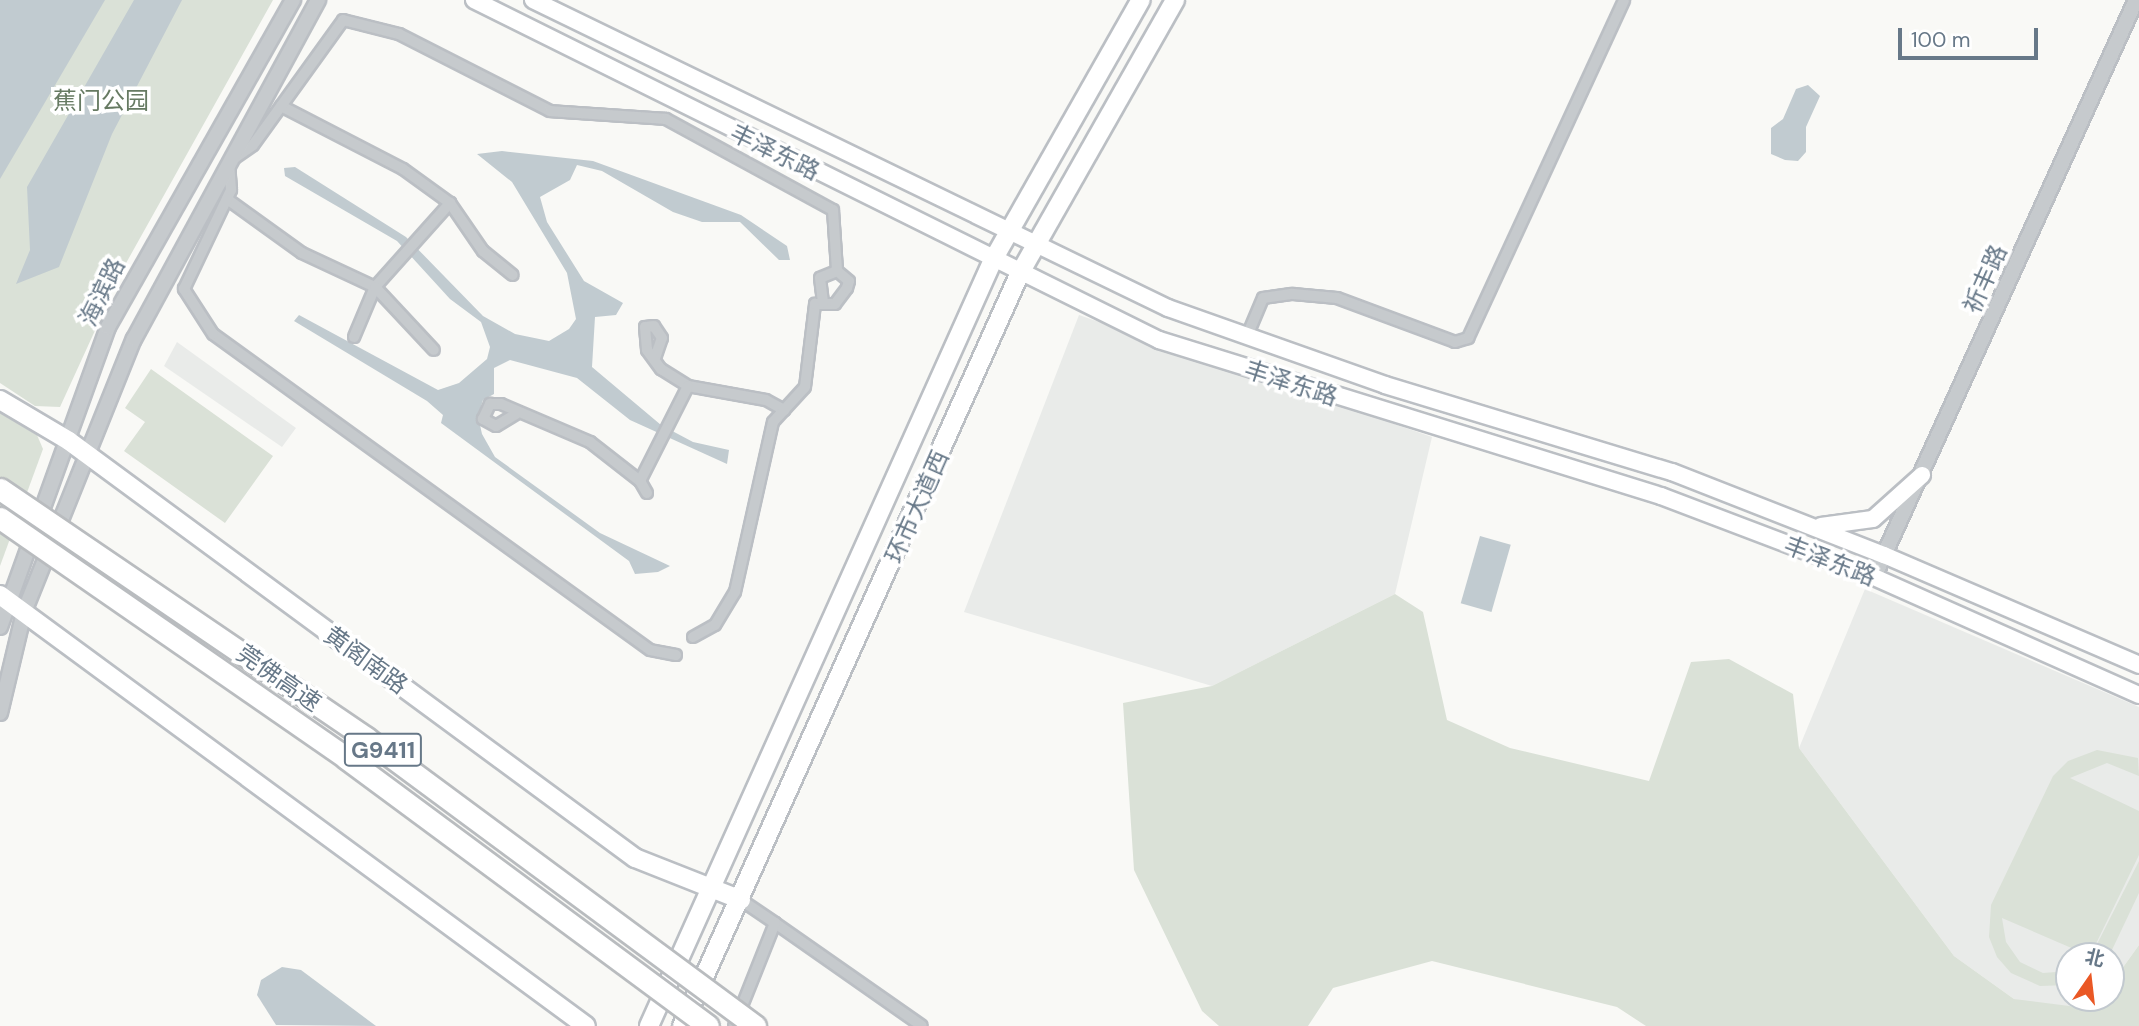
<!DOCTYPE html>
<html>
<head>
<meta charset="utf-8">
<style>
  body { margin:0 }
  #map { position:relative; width:2139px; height:1026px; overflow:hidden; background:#f9f9f6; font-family:"DM Sans","Noto Sans SC",sans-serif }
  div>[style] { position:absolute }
  .built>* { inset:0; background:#e9ebe9 }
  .green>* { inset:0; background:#dae1d7 }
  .water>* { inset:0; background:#c1cbd0; transform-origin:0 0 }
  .roads { filter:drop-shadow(2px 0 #bbbfc4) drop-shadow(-2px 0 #bbbfc4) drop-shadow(0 2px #bbbfc4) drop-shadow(0 -2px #bbbfc4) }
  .minor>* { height:10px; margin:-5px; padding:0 5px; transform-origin:5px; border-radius:5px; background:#c6cacd }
  .tertiary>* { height:14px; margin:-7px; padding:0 7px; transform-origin:7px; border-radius:7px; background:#c6cacd }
  .secondary>* { height:16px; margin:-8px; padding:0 8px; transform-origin:8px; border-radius:8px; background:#fff }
  .primary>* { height:18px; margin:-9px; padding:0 9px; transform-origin:9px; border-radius:9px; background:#fff }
  .bridges { filter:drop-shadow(2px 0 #b9bcbf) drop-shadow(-2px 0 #b9bcbf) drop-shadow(0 2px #b9bcbf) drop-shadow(0 -2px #b9bcbf) }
  .motorway-bridge>* { height:21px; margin:-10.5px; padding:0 10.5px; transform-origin:10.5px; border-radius:10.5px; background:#fff }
  span { translate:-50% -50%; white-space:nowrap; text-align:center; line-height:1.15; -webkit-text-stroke:7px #fff; paint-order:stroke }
  .shield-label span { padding:2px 5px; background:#fff; border:2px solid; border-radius:5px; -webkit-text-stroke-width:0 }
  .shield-label { font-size:23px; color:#677888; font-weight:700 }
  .park-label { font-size:24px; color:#667a62 }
  .street-label { font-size:24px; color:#677888 }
  .north { position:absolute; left:2055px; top:942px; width:70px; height:70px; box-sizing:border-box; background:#fff; border:2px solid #c2c9cf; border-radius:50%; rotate:14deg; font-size:19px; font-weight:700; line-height:28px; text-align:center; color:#677888 }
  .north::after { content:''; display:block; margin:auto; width:24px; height:32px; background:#ea5825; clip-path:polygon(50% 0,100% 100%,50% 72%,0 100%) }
  .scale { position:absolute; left:1898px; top:28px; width:140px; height:32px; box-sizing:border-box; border:4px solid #677888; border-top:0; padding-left:9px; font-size:21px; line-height:24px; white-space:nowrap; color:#677888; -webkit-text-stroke:5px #fff; paint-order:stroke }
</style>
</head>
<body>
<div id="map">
  <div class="built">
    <i style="clip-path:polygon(1079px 315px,1432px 437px,1395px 594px,1212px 686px,964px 612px)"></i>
    <i style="clip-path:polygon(177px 342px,296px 428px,282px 447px,164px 366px)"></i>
    <i style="clip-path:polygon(1865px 589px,2139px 707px,2139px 945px,2111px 984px,2111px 956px,2069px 956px,2069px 998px,2097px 998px,2077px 1007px,2047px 1008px,2014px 999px,1954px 956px,1799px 748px)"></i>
  </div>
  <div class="green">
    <i style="clip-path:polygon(0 0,273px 0,125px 265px,60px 407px,35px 406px,0 383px)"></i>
    <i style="clip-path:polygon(151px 369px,273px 456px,225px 523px,124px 451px,145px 422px,125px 408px)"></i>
    <i style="clip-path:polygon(0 413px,37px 435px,43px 449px,0 566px)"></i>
    <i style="clip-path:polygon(1395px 594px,1423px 612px,1447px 720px,1510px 748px,1649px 781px,1691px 662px,1729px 659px,1793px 694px,1799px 748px,1954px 956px,2014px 999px,2077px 1007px,2111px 998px,2111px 984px,2139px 945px,2139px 1026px,1646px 1026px,1617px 1007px,1432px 961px,1333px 988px,1308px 1026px,1219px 1026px,1202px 1011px,1134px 870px,1123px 703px,1212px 686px)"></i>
    <i style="clip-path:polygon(2097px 750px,2138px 758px,2139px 776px,2107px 763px,2070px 778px,2139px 811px,2139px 855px,2090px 956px,2002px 918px,2006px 942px,2020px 962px,2043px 973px,2069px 971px,2069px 985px,2040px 986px,2011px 973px,1997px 957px,1989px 937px,1991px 905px,2053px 776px,2068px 761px)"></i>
    <i style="clip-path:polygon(2139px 861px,2139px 893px,2111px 952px,2091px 956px)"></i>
  </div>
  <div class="water">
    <i style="clip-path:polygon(0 0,105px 0,0 179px)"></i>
    <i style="clip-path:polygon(134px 0,182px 0,112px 134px,59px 267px,16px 284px,30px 250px,27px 187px)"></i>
    <i style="clip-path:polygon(1808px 85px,1820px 96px,1806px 127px,1806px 152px,1798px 161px,1785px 160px,1771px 154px,1771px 128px,1783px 119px,1796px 89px)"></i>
    <i style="clip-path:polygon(502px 151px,593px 161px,741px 215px,787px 246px,790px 260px,779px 260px,740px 222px,702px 222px,673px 212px,602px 171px,577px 165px,570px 180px,540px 197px,547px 222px,584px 281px,623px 303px,616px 315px,595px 317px,592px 367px,661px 425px,693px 442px,729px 450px,727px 464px,630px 420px,577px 378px,510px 360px,494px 368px,494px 394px,483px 400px,478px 416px,482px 434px,495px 457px,600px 533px,670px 566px,658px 572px,635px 574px,629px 561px,441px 423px,443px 415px,427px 401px,294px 321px,299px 315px,438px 390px,459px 383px,487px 359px,490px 347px,481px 322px,450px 299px,397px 241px,285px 176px,284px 168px,295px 167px,406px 237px,483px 316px,515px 334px,549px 341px,569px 329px,576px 319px,567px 273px,512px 182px,477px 154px)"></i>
    <i style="left:1480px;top:536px;width:32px;height:70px;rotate:16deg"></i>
    <i style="clip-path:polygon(282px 967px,301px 970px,376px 1026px,276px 1025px,257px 995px,261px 980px)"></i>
  </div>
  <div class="roads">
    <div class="minor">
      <i style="left:281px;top:106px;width:137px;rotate:27.3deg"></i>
      <i style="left:403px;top:169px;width:58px;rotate:35.9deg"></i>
      <i style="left:450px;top:203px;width:58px;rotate:55.5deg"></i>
      <i style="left:483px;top:251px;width:38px;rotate:39deg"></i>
      <i style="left:227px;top:199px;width:92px;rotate:35.8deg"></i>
      <i style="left:302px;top:253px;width:81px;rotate:25deg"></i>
      <i style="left:375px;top:287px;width:113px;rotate:-48.2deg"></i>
      <i style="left:1247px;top:336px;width:41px;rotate:-67.2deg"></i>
      <i style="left:1263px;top:298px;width:30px;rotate:-8deg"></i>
      <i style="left:1293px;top:294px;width:44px;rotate:5.2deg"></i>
      <i style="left:1337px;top:298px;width:126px;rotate:20.4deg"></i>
      <i style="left:1455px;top:342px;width:14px;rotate:-17deg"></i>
      <i style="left:1468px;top:338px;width:372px;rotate:-65.2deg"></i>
      <i style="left:354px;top:337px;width:54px;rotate:-67.2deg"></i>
      <i style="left:375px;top:287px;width:86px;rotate:46.9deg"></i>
      <i style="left:655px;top:358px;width:21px;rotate:-71deg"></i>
      <i style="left:662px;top:338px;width:14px;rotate:-124deg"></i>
      <i style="left:654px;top:326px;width:9px;rotate:174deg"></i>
      <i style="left:645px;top:327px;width:23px;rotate:85deg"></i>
      <i style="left:647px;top:350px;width:24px;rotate:54deg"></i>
      <i style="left:661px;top:369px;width:32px;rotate:32deg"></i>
      <i style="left:688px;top:386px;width:79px;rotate:10.2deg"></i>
      <i style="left:766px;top:400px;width:21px;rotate:29deg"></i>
      <i style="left:516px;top:414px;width:23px;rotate:149deg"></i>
      <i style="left:496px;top:426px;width:15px;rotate:-152deg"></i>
      <i style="left:483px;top:419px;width:17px;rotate:-65deg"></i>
      <i style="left:490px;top:404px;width:11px"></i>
      <i style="left:501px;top:404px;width:97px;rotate:23.1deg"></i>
      <i style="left:590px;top:442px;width:63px;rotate:38deg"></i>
      <i style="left:647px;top:493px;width:14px;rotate:-120deg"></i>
      <i style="left:640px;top:481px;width:106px;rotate:-63.2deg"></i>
      <i style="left:693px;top:637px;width:25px;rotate:-29deg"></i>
      <i style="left:715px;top:625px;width:39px;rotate:-59deg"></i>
      <i style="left:735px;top:592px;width:174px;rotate:-77.4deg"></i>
      <i style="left:773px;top:422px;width:47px;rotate:-47.6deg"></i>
      <i style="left:805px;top:387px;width:84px;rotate:-83.1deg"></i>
      <i style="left:815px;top:304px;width:20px"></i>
      <i style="left:835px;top:304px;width:20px;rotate:-53deg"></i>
      <i style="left:847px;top:288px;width:7px;rotate:-74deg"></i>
      <i style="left:849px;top:281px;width:16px;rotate:-140deg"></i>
      <i style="left:837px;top:271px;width:18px;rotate:158deg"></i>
      <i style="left:820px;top:278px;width:25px;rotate:83deg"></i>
      <i style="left:676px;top:655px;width:26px;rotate:-169deg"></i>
      <i style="left:650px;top:650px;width:539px;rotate:-144.13deg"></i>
      <i style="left:213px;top:334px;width:54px;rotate:-122.8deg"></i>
      <i style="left:184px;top:289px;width:110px;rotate:-64.6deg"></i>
      <i style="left:231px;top:190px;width:28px;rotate:-94deg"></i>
      <i style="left:229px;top:162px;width:29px;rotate:-35deg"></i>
      <i style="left:253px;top:145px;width:154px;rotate:-54.2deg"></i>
      <i style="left:343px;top:20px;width:58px;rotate:14deg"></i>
      <i style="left:399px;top:34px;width:169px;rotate:27deg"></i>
      <i style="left:550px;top:111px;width:116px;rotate:3.9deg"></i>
      <i style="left:666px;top:119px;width:190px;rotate:28.6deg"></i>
      <i style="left:833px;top:210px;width:61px;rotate:86.2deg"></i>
      <i style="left:775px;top:923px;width:179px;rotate:35deg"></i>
      <i style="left:734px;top:1026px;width:111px;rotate:-68.3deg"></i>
      <i style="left:775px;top:923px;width:41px;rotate:-145.9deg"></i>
    </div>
    <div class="tertiary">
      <i style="left:1874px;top:577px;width:634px;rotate:-65.58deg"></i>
      <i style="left:0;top:627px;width:319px;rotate:-70.2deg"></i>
      <i style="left:108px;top:327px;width:376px;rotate:-60.5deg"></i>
      <i style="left:0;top:713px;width:104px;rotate:-76.6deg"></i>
      <i style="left:24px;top:612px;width:294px;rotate:-68.1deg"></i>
      <i style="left:134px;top:339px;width:386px;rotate:-61.5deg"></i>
    </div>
    <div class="secondary">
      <i style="left:474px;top:0;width:765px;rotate:26.4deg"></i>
      <i style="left:1159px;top:340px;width:526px;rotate:17.26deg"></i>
      <i style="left:1661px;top:496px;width:228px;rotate:20.8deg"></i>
      <i style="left:1874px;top:577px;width:290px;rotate:24deg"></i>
      <i style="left:533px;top:0;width:706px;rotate:25.88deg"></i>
      <i style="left:1168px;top:308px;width:230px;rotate:19.5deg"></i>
      <i style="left:1385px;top:385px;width:300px;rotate:16.9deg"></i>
      <i style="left:1672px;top:472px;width:228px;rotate:21.4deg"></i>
      <i style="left:1884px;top:555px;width:278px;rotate:23.3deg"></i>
      <i style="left:1821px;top:526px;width:52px;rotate:-7.7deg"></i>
      <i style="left:1873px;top:519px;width:66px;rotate:-41.9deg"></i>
    </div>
    <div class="primary">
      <i style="left:0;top:400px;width:80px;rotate:30.7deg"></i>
      <i style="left:69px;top:441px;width:703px;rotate:36.38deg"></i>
      <i style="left:635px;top:858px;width:114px;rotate:21.6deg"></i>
      <i style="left:0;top:595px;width:727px;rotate:36.33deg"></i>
      <i style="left:649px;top:1026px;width:840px;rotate:-65.82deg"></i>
      <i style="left:993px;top:260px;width:299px;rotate:-60.4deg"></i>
      <i style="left:682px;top:1026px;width:825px;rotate:-65.83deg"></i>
      <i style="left:1020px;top:273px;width:314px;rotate:-60.4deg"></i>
    </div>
  </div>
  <div class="bridges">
    <div class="motorway-bridge">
      <i style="left:0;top:489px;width:443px;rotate:34.2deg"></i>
      <i style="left:366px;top:738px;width:484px;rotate:36.5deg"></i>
      <i style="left:0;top:518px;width:421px;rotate:34.7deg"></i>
      <i style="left:346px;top:758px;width:450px;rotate:36.5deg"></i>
    </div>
  </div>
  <div class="shield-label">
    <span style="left:383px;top:750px">G9411</span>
  </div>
  <div class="park-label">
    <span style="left:101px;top:101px">蕉门公园</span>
  </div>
  <div class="street-label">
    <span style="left:775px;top:152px;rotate:26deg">丰泽东路</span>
    <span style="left:1985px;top:279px;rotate:-66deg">祈丰路</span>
    <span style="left:102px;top:292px;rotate:-64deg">海滨路</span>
    <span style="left:1291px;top:383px;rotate:18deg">丰泽东路</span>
    <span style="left:917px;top:507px;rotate:-66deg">环市大道西</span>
    <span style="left:1830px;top:561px;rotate:21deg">丰泽东路</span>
    <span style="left:366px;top:660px;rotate:36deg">黄阁南路</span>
    <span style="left:279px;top:678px;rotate:35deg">莞佛高速</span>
  </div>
  <div class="north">北</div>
  <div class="scale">100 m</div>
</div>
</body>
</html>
